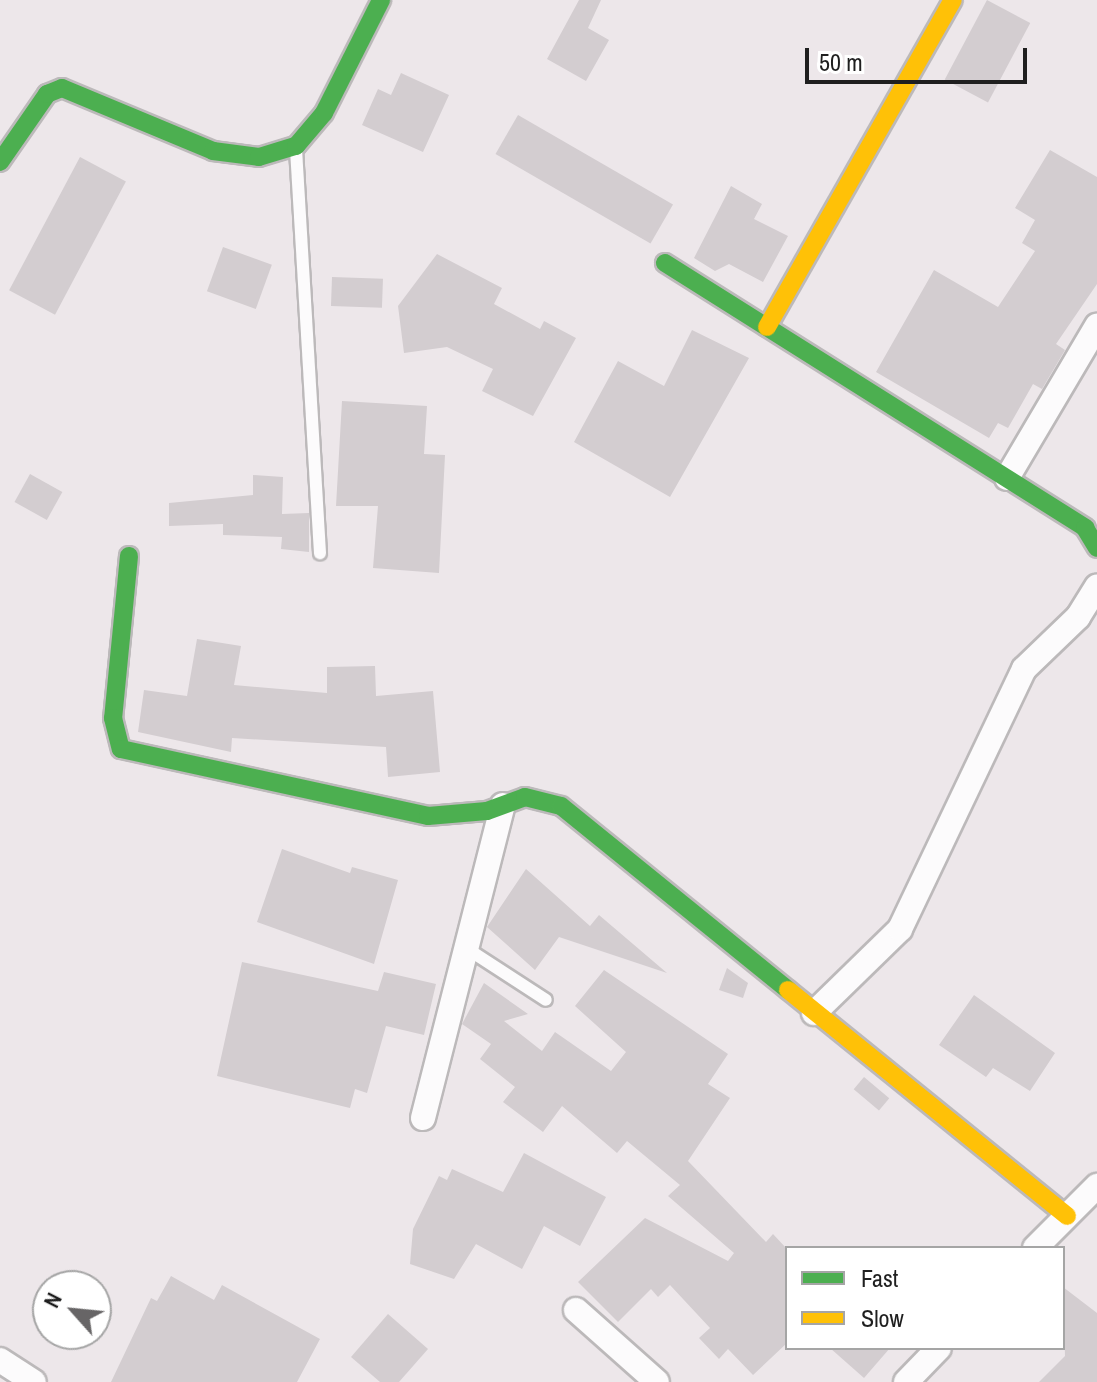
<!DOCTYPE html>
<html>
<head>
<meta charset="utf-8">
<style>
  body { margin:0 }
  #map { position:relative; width:1097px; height:1382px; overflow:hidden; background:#ede7ea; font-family:"Archivo Narrow",sans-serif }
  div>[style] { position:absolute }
  .building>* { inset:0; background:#d3cdd0; transform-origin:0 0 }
  .roads { filter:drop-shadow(2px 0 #bcb9ba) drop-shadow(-2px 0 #bcb9ba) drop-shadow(0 2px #bcb9ba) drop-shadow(0 -2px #bcb9ba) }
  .lane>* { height:12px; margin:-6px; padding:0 6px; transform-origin:6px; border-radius:6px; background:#fcfbfc }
  .street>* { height:24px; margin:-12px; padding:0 12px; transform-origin:12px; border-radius:12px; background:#fcfbfc }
  .fast>* { height:18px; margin:-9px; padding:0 9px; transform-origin:9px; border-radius:9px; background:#4caf50 }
  .slow>* { height:18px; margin:-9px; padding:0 9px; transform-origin:9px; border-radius:9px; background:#ffc107 }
  span { translate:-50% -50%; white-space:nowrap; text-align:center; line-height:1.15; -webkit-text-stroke:8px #fff; paint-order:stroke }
  .legend { position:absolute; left:785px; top:1246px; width:280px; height:104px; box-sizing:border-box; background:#fff; border:2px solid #a5a5a5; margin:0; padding:10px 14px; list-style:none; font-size:24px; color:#1f1f1f }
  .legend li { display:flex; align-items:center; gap:16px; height:40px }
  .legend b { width:40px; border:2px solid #a5a5a5 }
  .north { position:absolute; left:32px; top:1270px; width:80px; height:80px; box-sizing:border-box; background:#fff; border:2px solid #a5a5a5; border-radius:50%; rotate:297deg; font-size:22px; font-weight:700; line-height:32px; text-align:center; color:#1f1f1f }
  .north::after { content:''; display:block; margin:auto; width:28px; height:36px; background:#676566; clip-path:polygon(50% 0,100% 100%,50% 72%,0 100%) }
  .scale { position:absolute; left:805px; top:48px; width:222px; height:36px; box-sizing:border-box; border:4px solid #1f1f1f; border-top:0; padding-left:10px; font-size:24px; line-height:28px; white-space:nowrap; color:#1f1f1f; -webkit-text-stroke:6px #fff; paint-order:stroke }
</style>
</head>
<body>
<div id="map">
  <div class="building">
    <i style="clip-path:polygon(579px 0,601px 0,588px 28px,609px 40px,586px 81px,547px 59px)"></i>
    <i style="left:987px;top:0;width:49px;height:90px;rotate:28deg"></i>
    <i style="clip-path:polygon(401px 73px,449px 95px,423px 152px,362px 125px,378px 89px,391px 95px)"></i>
    <i style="left:518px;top:115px;width:179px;height:45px;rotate:30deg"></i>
    <i style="clip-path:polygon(1050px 150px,1097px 177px,1097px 284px,1056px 344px,1065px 350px,1042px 389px,1033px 384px,1008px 428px,998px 423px,989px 438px,876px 372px,934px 270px,998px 307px,1035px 251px,1022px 243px,1035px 220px,1015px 208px)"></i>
    <i style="left:80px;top:157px;width:52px;height:151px;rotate:28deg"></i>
    <i style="clip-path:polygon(731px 186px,762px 204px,754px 219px,788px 236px,763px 282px,729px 264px,715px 271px,694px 258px)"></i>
    <i style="left:223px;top:247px;width:52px;height:47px;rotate:20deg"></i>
    <i style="clip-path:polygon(437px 254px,502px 288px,494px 304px,540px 329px,544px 321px,576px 338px,533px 416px,482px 391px,493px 369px,447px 347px,404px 353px,398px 306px)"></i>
    <i style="left:332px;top:277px;width:51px;height:29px;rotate:2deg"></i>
    <i style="clip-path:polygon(692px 330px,749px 358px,670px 497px,574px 442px,618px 361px,664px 386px)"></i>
    <i style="clip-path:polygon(342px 401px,427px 406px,424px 454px,445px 455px,439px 573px,373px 568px,378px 506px,336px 506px)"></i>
    <i style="left:30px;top:474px;width:37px;height:32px;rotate:29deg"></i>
    <i style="clip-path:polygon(253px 475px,283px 477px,282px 514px,309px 513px,309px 552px,281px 549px,282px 537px,223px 535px,223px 524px,169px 526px,169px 503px,253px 495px)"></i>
    <i style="clip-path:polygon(197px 639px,241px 646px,234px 685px,327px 693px,327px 667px,375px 666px,376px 696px,433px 691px,440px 772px,388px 777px,386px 747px,232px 738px,231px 752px,138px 732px,144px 690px,187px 696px)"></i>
    <i style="clip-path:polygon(282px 849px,350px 873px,352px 867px,398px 880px,374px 964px,257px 922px)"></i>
    <i style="clip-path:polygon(526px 869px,590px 926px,599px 915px,667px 973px,559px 937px,535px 970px,487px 927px)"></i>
    <i style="clip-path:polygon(242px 962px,378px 991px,384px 972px,436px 984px,424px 1035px,386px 1026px,367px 1093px,355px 1089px,350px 1108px,217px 1076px)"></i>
    <i style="clip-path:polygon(727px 968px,748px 983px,743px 998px,719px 990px)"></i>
    <i style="clip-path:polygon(604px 970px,728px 1054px,708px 1084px,730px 1098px,688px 1161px,766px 1242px,773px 1234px,787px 1249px,787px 1343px,753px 1375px,728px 1349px,719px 1359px,699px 1338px,710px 1328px,670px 1285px,658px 1297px,651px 1289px,618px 1322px,578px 1282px,645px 1218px,728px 1261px,734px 1253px,668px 1196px,680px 1185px,627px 1141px,617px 1153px,562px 1106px,543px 1132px,503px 1102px,515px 1087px,480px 1059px,491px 1044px,462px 1024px,484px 983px,528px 1014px,504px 1021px,542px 1051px,555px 1032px,611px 1071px,626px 1052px,575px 1006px)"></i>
    <i style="clip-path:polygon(974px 995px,1055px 1053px,1030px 1091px,993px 1068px,986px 1077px,939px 1045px)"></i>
    <i style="left:864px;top:1077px;width:33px;height:16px;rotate:40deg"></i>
    <i style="clip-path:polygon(524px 1153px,606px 1197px,580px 1246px,544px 1226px,522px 1269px,476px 1244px,454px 1279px,410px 1264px,413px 1229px,439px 1176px,447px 1180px,452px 1169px,503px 1192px)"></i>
    <i style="clip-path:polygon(171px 1276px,214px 1300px,222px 1285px,320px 1339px,297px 1382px,111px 1382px,151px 1298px,157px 1301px)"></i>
    <i style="clip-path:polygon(1063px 1287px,1097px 1313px,1097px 1382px,1039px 1382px,1065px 1356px)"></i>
    <i style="clip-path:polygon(388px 1314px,428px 1349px,399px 1382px,380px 1382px,351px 1357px)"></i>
    <i style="clip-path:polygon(830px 1348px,890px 1348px,864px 1378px)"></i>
  </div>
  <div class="roads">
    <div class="lane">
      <i style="left:296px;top:149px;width:405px;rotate:86.6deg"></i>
      <i style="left:466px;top:948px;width:95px;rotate:33deg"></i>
    </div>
    <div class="street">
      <i style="left:1007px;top:478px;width:177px;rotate:-59.4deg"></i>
      <i style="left:814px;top:1013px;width:120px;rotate:-44.3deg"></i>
      <i style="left:900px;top:929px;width:288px;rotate:-64.5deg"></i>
      <i style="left:1024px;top:669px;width:75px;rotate:-43.9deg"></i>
      <i style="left:1078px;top:617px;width:36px;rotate:-58deg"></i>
      <i style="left:423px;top:1118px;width:323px;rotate:-75.7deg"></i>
      <i style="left:1035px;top:1248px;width:88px;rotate:-45deg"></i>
      <i style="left:576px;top:1310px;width:108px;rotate:41.6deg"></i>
      <i style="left:0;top:1360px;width:40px;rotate:32.9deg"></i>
      <i style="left:906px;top:1382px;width:47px;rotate:-45.9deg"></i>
    </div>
    <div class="fast">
      <i style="left:0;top:162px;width:83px;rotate:-55.3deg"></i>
      <i style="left:47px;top:94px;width:16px;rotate:-22deg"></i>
      <i style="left:62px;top:88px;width:164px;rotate:22.6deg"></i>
      <i style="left:213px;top:151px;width:46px;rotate:7.4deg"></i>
      <i style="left:259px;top:157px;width:39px;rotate:-17deg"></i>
      <i style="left:296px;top:146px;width:43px;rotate:-49.7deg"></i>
      <i style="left:324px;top:113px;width:127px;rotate:-63.2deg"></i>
      <i style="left:665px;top:263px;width:497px;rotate:32.2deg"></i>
      <i style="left:1085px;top:528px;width:23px;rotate:59deg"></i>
      <i style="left:129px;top:556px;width:163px;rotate:95.6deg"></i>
      <i style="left:113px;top:718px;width:32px;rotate:76deg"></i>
      <i style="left:121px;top:749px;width:314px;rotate:12.3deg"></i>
      <i style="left:428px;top:816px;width:59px;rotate:-4.8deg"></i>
      <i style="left:487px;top:811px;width:40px;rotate:-20.2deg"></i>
      <i style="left:525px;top:797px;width:37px;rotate:14deg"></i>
      <i style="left:561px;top:806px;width:292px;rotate:39deg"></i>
    </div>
    <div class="slow">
      <i style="left:767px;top:327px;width:376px;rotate:-60.4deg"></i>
      <i style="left:788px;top:990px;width:359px;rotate:39deg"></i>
    </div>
  </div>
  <ul class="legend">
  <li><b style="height:10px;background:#4caf50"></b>Fast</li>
  <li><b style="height:10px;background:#ffc107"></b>Slow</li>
  </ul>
  <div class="north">N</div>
  <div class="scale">50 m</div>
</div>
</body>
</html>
